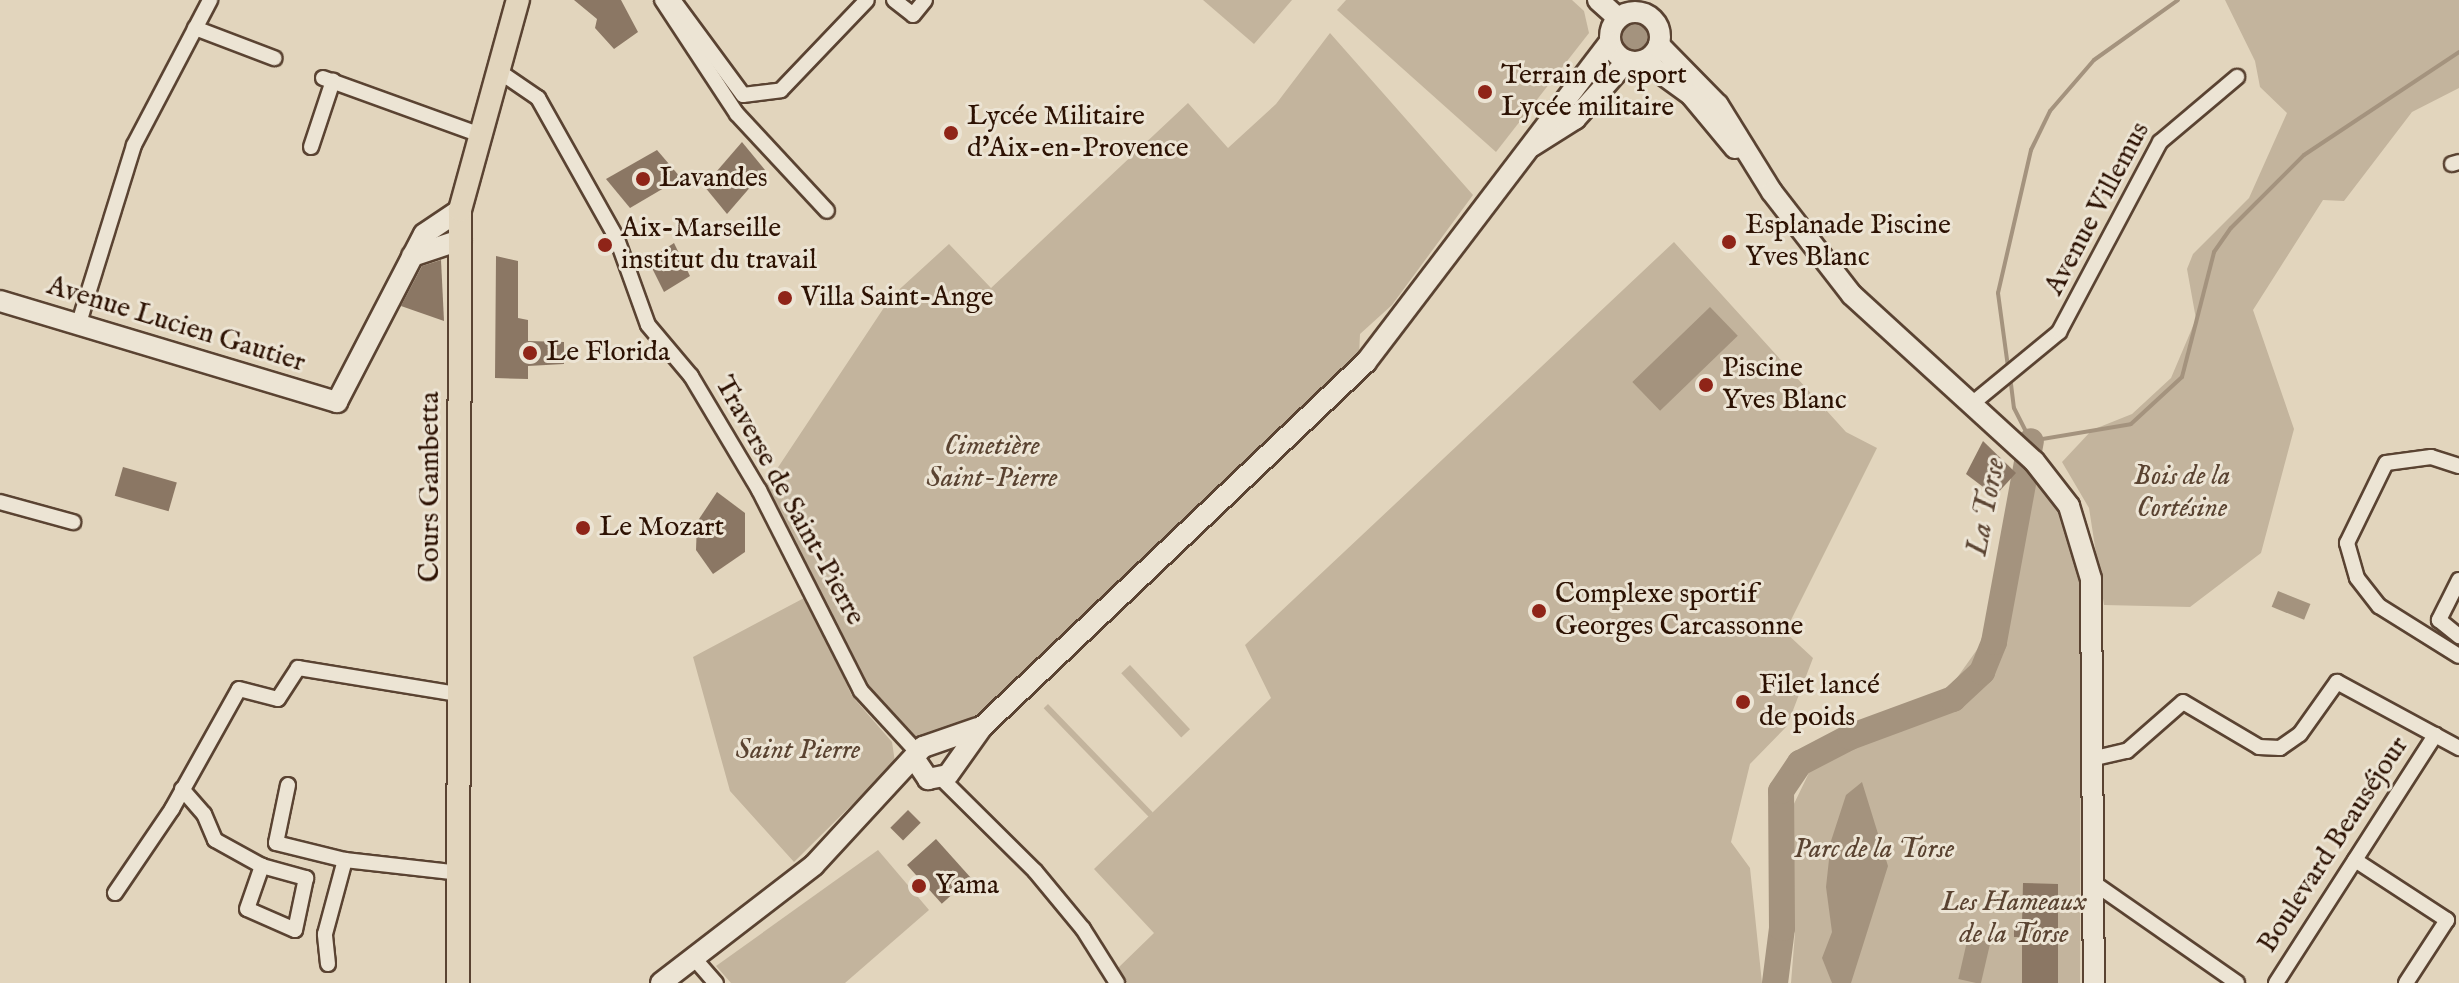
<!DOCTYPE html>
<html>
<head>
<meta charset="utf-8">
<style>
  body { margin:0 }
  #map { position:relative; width:2459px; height:983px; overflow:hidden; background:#e2d5bd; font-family:"IM FELL English",serif }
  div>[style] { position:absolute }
  .green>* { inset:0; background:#c3b49d; transform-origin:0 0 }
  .water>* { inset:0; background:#a4937e; transform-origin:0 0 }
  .round { border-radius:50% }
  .stream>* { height:4px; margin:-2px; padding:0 2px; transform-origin:2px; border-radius:2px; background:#a4937e }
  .river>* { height:26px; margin:-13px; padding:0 13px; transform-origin:13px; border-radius:13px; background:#a4937e }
  .building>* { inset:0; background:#8b7764; transform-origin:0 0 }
  .roads { filter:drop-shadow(2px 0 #5a4332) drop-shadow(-2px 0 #5a4332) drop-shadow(0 2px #5a4332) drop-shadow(0 -2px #5a4332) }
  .street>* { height:14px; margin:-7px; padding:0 7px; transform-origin:7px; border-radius:7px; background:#ece4d4 }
  .secondary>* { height:20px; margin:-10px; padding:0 10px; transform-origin:10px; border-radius:10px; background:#ece4d4 }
  .secondary>.ring { margin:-10px; padding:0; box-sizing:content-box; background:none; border:20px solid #ece4d4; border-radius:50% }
  .primary>* { height:22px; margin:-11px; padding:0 11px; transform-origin:11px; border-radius:11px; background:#e2d5bd }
  .dots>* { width:22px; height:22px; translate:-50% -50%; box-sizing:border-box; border:4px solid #ece4d4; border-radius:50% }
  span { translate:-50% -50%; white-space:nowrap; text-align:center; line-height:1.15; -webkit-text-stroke:6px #ece4d4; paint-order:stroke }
  .poi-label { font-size:28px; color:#2d1203 }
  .left { translate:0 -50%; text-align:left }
  .street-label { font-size:28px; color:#2d1203 }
  .park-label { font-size:28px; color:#5a4331; font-style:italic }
  .water-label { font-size:30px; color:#5d4634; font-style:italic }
</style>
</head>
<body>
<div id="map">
  <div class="green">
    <i style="clip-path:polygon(1203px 0,1292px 0,1254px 44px)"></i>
    <i style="clip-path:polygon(1346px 0,1572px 0,1584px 11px,1589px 33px,1496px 152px,1337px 10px)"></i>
    <i style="clip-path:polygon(2225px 0,2459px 0,2459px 88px,2412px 112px,2344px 201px,2323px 200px,2253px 310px,2294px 429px,2261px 553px,2190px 607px,2104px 605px,2089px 508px,2062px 462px,2092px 430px,2132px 414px,2171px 378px,2196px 319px,2187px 269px,2193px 254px,2249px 198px,2287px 113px,2260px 87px,2255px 61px)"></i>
    <i style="clip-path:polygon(1330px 33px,1473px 195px,1392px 305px,1360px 334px,1359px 356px,982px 713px,911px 741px,869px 698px,763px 490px,891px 297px,949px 244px,991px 288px,1188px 103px,1228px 148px,1276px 104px)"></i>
    <i style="clip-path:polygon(1674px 242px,1846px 432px,1877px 448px,1785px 632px,1813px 658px,1787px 726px,1750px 764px,1731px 842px,1750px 868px,1762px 983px,1127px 983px,1118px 968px,1154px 933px,1094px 869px,1271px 698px,1245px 645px)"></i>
    <i style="clip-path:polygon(2025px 459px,2064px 520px,2081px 587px,2080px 983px,1791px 983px,1795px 933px,1777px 839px,1820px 750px,1932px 713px,1986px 637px)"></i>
    <i style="clip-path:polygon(806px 597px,852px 696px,892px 742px,895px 762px,794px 862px,730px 791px,693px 657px)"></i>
    <i style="left:1130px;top:665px;width:88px;height:12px;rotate:47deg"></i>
    <i style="left:1048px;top:704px;width:151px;height:6px;rotate:46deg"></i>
    <i style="clip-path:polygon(878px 850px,929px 910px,845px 983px,731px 983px,716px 966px)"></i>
  </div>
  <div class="water">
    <i class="round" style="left:1620px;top:21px;width:34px;height:34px"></i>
    <i style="left:1710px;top:307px;width:40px;height:108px;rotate:46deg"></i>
    <i style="left:2278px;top:591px;width:35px;height:17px;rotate:22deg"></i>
    <i style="clip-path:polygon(1862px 782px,1888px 866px,1851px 983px,1832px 983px,1822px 958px,1832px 932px,1826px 887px,1831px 841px,1846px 795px)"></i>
    <i style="left:1968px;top:937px;width:23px;height:43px;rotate:13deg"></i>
  </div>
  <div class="stream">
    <i style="left:2008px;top:367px;width:75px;rotate:-97.7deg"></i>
    <i style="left:1998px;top:293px;width:147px;rotate:-77deg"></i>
    <i style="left:2031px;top:150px;width:43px;rotate:-64deg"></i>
    <i style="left:2050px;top:111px;width:67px;rotate:-49.2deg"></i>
    <i style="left:2094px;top:60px;width:103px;rotate:-35.5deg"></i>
    <i style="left:2010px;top:376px;width:32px;rotate:83deg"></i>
    <i style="left:2014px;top:408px;width:37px;rotate:63deg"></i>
    <i style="left:2031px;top:441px;width:101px;rotate:-9.6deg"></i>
    <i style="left:2131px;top:424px;width:69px;rotate:-42.7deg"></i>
    <i style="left:2182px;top:377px;width:129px;rotate:-75.6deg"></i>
    <i style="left:2214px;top:252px;width:29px;rotate:-55deg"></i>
    <i style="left:2231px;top:228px;width:103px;rotate:-45deg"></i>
    <i style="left:2304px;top:155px;width:186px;rotate:-33.6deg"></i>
  </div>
  <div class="river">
    <i style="left:1775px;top:983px;width:55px;rotate:-82.7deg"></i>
    <i style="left:1782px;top:928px;width:137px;rotate:-90.4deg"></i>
    <i style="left:1781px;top:791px;width:34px;rotate:-56deg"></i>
    <i style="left:1800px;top:763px;width:56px;rotate:-27.5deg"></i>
    <i style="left:1850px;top:737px;width:110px;rotate:-20.3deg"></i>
    <i style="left:1953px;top:699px;width:40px;rotate:-43deg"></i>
    <i style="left:1982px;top:672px;width:32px;rotate:-68deg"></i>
    <i style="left:1994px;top:642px;width:204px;rotate:-79.6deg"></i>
  </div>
  <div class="building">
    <i style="clip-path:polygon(574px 0,621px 0,638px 32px,614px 49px,595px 28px,597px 19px)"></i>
    <i style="clip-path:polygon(742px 142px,765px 170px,727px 214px,704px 186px)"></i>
    <i style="clip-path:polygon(657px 150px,681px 178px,630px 208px,606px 179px)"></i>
    <i style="clip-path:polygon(674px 243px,690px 276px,664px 292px,648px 260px)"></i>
    <i style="clip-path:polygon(496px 256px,518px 261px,518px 318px,528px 320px,528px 341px,564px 342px,564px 364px,528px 366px,528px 379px,495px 378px)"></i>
    <i style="clip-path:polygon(441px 260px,444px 321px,401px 306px,422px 266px)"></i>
    <i style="clip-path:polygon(1983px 441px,2016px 473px,1995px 496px,1966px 474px)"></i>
    <i style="left:123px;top:467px;width:56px;height:30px;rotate:16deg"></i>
    <i style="clip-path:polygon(717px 492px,745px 513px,745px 552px,713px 574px,696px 550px,697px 522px)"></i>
    <i style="left:908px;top:810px;width:18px;height:25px;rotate:45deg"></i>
    <i style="left:936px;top:839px;width:52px;height:39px;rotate:48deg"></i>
    <i style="clip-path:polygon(2023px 883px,2058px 884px,2058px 983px,2022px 983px,2022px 937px,2014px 937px,2014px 924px,2022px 924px)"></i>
  </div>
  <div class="roads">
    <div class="street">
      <i style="left:662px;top:0;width:136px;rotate:56.7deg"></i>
      <i style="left:737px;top:114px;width:132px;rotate:47.1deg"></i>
      <i style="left:673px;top:0;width:118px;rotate:53.6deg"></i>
      <i style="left:743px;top:95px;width:38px;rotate:-7deg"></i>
      <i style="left:781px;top:90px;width:124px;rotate:-46.3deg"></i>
      <i style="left:894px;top:0;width:24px;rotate:38deg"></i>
      <i style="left:913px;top:15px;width:19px;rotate:-51deg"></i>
      <i style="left:195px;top:28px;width:85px;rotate:20.8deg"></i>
      <i style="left:497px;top:70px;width:50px;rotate:34.3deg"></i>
      <i style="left:538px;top:98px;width:162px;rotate:60.7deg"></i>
      <i style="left:617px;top:239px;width:91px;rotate:70.2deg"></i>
      <i style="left:648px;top:325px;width:67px;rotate:49.9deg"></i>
      <i style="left:691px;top:376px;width:133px;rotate:59.2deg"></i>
      <i style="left:759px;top:490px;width:225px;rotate:63.1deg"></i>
      <i style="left:861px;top:691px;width:84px;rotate:47.4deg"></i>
      <i style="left:323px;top:78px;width:165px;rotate:19.9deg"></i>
      <i style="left:311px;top:147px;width:70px;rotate:-71.6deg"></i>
      <i style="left:2452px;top:164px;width:7px;rotate:-16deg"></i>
      <i style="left:78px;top:326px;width:189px;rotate:-72.8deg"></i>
      <i style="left:134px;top:145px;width:164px;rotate:-62.3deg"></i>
      <i style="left:1973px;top:403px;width:112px;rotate:-39.5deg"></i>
      <i style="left:2059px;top:332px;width:215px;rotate:-62deg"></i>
      <i style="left:2160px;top:142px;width:101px;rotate:-40.2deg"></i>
      <i style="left:2459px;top:466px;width:29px;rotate:-162deg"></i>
      <i style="left:2431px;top:457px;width:45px;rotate:172.4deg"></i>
      <i style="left:2386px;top:463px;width:89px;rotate:116deg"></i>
      <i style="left:2347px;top:543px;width:36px;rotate:74deg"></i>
      <i style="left:2357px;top:578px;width:36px;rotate:52deg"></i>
      <i style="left:2379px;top:606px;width:94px;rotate:32deg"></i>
      <i style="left:0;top:502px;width:76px;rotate:15.3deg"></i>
      <i style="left:2459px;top:580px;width:45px;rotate:116.6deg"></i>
      <i style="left:2439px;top:620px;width:26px;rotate:39deg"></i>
      <i style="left:2091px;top:759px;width:37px;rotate:-13deg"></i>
      <i style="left:2127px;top:751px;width:74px;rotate:-41.2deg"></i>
      <i style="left:2183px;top:702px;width:88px;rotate:30.6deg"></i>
      <i style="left:2259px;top:747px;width:21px;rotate:3deg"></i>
      <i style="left:2280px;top:748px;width:24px;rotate:-35deg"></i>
      <i style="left:2300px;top:734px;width:64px;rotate:-54.6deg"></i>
      <i style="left:2337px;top:682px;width:139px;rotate:28.4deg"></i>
      <i style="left:942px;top:779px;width:131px;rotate:44.7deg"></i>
      <i style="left:1035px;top:871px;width:75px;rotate:50.4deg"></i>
      <i style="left:1083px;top:929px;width:64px;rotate:57.8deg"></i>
      <i style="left:288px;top:785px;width:59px;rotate:101.7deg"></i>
      <i style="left:276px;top:843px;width:71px;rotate:13.8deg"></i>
      <i style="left:345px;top:860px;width:116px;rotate:6.4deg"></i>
      <i style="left:182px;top:789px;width:33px;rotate:49deg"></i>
      <i style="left:204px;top:814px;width:28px;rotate:67deg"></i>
      <i style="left:215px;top:840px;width:54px;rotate:29deg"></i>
      <i style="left:2355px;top:860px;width:110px;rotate:33.1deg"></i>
      <i style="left:2447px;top:920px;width:75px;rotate:123.1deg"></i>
      <i style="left:262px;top:866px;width:46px;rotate:15.3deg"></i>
      <i style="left:306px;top:878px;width:53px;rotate:101.9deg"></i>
      <i style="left:295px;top:930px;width:52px;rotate:-156.4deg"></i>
      <i style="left:247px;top:909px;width:46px;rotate:-70.8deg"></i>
      <i style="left:2091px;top:881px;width:178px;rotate:34.9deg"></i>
      <i style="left:115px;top:893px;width:102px;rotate:-55.8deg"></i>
      <i style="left:172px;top:809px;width:137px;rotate:-60.8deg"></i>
      <i style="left:239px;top:689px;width:40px;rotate:14.4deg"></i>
      <i style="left:278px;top:699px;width:37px;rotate:-57deg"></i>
      <i style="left:298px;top:668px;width:166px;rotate:9.3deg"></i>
      <i style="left:693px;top:957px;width:35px;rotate:49deg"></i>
      <i style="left:328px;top:964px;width:30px;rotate:-96deg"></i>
      <i style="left:325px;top:934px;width:77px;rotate:-74.9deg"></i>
      <i style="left:2276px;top:983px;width:295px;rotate:-57.3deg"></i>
    </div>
    <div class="secondary">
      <i style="left:1598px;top:0;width:27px;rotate:42deg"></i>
      <i class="ring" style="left:1610px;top:12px;width:30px;height:30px"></i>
      <i style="left:1659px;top:45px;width:84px;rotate:45.5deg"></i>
      <i style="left:1718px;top:105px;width:102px;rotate:58.2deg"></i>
      <i style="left:1772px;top:192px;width:130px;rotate:52.2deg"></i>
      <i style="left:1852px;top:295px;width:246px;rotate:42.4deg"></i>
      <i style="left:2034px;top:461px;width:57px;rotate:52.1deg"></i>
      <i style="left:2069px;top:506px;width:76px;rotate:73.2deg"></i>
      <i style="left:2091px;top:579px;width:404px;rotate:89.6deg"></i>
      <i style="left:1644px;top:61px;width:58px;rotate:35.9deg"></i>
      <i style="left:1691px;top:95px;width:69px;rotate:50.3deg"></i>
      <i style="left:1532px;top:146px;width:51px;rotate:-32.1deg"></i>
      <i style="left:1575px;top:119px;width:78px;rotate:-48.1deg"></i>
      <i style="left:412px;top:256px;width:51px;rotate:-18.4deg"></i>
      <i style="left:0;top:301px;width:352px;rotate:16.7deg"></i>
      <i style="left:337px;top:402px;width:189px;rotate:-62.6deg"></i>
      <i style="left:424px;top:234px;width:43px;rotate:-33.7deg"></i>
      <i style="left:916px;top:761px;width:22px;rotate:56deg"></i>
      <i style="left:928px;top:779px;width:20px;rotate:-11deg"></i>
      <i style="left:948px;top:775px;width:59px;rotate:-54.7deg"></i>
      <i style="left:982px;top:727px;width:530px;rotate:-43.55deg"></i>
      <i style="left:1366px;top:362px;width:402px;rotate:-52.7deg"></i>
      <i style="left:661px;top:983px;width:193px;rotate:-37.6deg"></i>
      <i style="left:814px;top:865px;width:161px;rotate:-47.3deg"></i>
      <i style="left:923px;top:747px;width:58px;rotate:-19.1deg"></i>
    </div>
    <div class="primary">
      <i style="left:458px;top:983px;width:773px;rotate:-89.85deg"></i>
      <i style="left:460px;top:210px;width:218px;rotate:-74.6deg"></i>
    </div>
  </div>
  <div class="dots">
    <i style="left:1485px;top:92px;background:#8f2418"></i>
    <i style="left:951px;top:133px;background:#8f2418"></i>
    <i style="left:643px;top:179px;background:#8f2418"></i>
    <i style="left:1729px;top:242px;background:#8f2418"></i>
    <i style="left:605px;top:245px;background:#8f2418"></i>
    <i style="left:785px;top:298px;background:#8f2418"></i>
    <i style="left:530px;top:353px;background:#8f2418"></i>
    <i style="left:1706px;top:385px;background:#8f2418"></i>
    <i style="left:583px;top:528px;background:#8f2418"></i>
    <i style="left:1539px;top:611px;background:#8f2418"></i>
    <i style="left:1743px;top:702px;background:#8f2418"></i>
    <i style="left:919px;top:886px;background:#8f2418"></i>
  </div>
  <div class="poi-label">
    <span class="left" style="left:1501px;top:92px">Terrain de sport<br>Lycée militaire</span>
    <span class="left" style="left:967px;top:133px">Lycée Militaire<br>d'Aix-en-Provence</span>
    <span class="left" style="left:659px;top:179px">Lavandes</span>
    <span class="left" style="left:1745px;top:242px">Esplanade Piscine<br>Yves Blanc</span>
    <span class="left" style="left:621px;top:245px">Aix-Marseille<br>institut du travail</span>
    <span class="left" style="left:801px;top:298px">Villa Saint-Ange</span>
    <span class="left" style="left:546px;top:353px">Le Florida</span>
    <span class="left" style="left:1722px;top:385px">Piscine<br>Yves Blanc</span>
    <span class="left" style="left:599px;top:528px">Le Mozart</span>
    <span class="left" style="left:1555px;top:611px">Complexe sportif<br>Georges Carcassonne</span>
    <span class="left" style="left:1759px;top:702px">Filet lancé<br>de poids</span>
    <span class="left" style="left:935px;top:886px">Yama</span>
  </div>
  <div class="street-label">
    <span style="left:2098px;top:209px;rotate:-62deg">Avenue Villemus</span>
    <span style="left:176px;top:325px;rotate:17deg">Avenue Lucien Gautier</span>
    <span style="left:431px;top:487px;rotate:-90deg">Cours Gambetta</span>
    <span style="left:789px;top:501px;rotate:61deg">Traverse de Saint-Pierre</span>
    <span style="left:2334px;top:845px;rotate:-57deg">Boulevard Beauséjour</span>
  </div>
  <div class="park-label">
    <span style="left:992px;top:463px">Cimetière<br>Saint-Pierre</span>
    <span style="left:2182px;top:493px">Bois de la<br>Cortésine</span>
    <span style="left:798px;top:751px">Saint Pierre</span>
    <span style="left:1874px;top:850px">Parc de la Torse</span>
    <span style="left:2014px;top:919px">Les Hameaux<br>de la Torse</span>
  </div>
  <div class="water-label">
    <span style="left:1987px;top:507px;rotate:-79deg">La Torse</span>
  </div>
</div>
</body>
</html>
